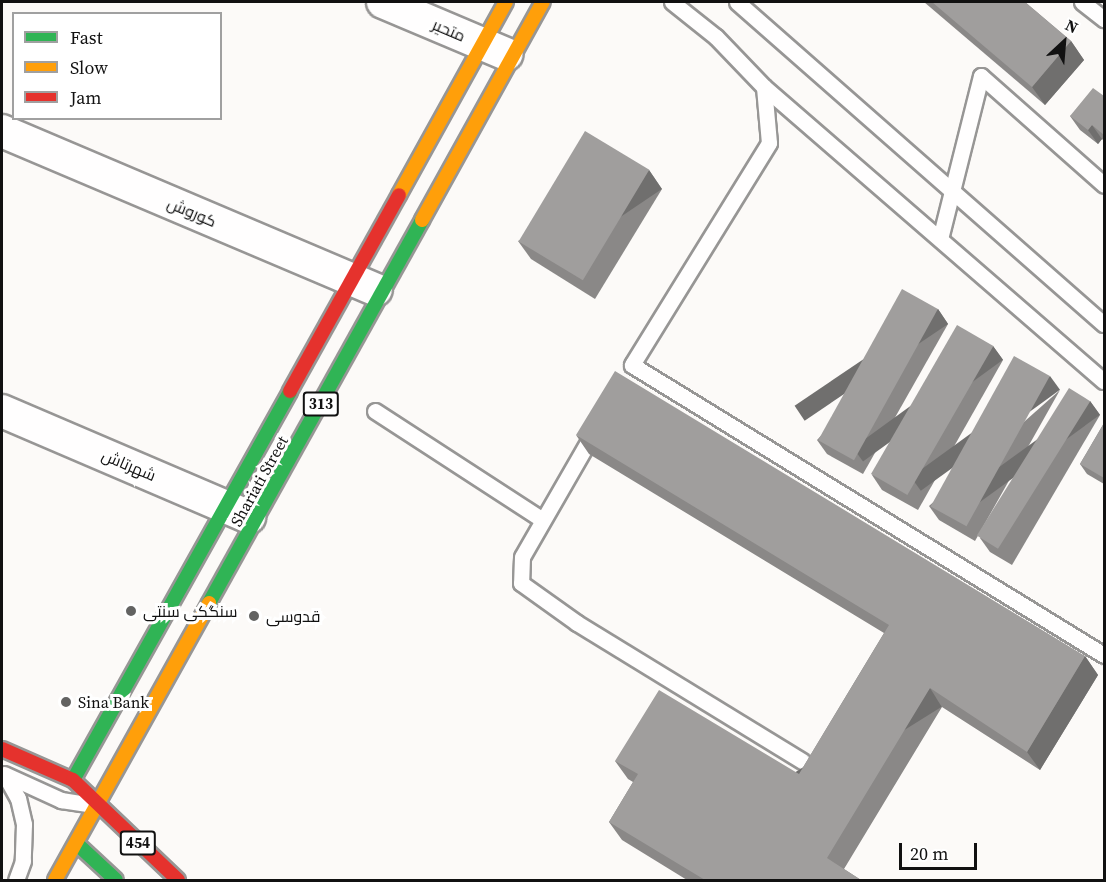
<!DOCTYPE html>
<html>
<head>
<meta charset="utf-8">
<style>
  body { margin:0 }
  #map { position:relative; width:1106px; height:882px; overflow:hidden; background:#fcfaf8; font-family:"Source Serif 4",Cairo,serif }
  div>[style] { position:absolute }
  .roads { filter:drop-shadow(2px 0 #979695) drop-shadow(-2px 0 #979695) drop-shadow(0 2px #979695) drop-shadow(0 -2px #979695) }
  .lane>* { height:15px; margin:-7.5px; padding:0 7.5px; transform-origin:7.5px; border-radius:7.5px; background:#fffefe }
  .street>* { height:32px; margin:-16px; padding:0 16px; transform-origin:16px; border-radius:16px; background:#fffefe }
  .fast>* { height:14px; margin:-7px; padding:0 7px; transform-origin:7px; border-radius:7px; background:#30b455 }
  .slow>* { height:14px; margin:-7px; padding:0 7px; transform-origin:7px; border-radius:7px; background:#ff9f0a }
  .jam>* { height:14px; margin:-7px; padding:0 7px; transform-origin:7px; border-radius:7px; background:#e5322d }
  .wall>* { inset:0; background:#8a8887 }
  .shaded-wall>* { inset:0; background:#706f6e; transform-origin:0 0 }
  .building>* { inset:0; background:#a09e9d; transform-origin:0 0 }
  .dots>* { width:16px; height:16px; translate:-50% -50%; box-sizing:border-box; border:3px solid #fff; border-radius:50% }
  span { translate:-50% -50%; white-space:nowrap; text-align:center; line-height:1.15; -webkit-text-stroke:6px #fff; paint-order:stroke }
  .shield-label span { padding:2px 4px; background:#fff; border:2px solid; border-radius:4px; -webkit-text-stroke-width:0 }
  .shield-label { font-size:15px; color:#111; font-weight:700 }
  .street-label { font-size:16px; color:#111 }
  .poi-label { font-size:16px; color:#111 }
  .left { translate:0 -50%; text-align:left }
  .frame { position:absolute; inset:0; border:3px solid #111; pointer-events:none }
  .legend { position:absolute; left:12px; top:12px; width:210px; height:108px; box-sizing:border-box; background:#fff; border:2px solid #a0a0a0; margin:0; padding:8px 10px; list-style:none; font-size:18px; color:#111 }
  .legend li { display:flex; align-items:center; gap:12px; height:30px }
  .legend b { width:30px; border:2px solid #a0a0a0 }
  .north { position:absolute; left:1034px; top:12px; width:60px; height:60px; -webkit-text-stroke:4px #fff; paint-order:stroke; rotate:26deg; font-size:16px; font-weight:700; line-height:24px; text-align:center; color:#111 }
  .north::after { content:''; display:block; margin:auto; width:21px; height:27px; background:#111; clip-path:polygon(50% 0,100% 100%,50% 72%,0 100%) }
  .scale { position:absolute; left:899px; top:843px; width:78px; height:27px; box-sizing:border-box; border:3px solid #111; border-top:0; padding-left:8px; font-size:18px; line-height:21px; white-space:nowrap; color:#111; -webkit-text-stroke:4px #fff; paint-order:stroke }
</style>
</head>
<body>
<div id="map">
  <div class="roads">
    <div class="lane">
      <i style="left:672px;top:2px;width:56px;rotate:38.5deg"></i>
      <i style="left:716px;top:37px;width:69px;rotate:46.2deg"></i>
      <i style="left:764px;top:87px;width:56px;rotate:84.9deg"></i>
      <i style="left:769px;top:143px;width:261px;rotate:121.7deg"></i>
      <i style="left:632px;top:365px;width:554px;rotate:31.57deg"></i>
      <i style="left:737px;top:2px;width:488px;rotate:41.3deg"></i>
      <i style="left:1082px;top:2px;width:28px;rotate:38deg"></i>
      <i style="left:764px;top:87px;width:449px;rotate:40.9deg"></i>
      <i style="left:940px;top:239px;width:168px;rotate:-75.9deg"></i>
      <i style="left:981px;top:76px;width:164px;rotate:41.5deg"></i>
      <i style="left:375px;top:411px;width:200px;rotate:33deg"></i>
      <i style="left:595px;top:430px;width:146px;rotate:119.9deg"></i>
      <i style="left:522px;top:557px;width:26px;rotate:92deg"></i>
      <i style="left:521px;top:583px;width:69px;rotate:35.5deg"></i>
      <i style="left:577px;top:623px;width:264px;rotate:31.5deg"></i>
      <i style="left:4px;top:774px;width:63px;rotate:24.5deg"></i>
      <i style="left:61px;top:800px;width:30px;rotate:9deg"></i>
      <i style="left:5px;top:775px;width:26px;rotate:61deg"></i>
      <i style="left:18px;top:798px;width:27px;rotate:77deg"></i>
      <i style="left:24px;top:824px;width:37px;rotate:92deg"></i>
      <i style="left:23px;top:861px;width:20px;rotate:110deg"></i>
    </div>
    <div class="street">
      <i style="left:383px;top:2px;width:134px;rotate:22.9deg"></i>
      <i style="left:2px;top:131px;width:406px;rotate:23deg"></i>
      <i style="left:2px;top:411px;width:269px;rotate:23.2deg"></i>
    </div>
    <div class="fast">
      <i style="left:209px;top:603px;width:438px;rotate:-60.9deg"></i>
      <i style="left:73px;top:780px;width:445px;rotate:-60.8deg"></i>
      <i style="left:76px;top:843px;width:54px;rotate:42.8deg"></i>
    </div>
    <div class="slow">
      <i style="left:399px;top:195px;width:221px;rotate:-61deg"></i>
      <i style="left:422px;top:220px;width:249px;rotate:-61deg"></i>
      <i style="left:55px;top:880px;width:317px;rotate:-60.9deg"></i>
    </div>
    <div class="jam">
      <i style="left:290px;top:391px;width:224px;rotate:-60.9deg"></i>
      <i style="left:2px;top:749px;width:77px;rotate:23.6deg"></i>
      <i style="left:73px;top:780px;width:145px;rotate:43.6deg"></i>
    </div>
  </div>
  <div class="wall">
    <i style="clip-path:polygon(924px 2px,1025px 2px,1071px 41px,1084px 60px,1045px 105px)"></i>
    <i style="clip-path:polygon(1104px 96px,1104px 141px,1102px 139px,1098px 144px,1080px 130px,1070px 116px)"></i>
    <i style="clip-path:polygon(649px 170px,662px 189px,595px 299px,531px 259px,518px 241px)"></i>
    <i style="clip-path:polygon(938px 309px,948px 324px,863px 474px,827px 454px,817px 440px)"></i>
    <i style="clip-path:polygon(993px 346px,1003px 360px,918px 510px,882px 490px,872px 475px)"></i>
    <i style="clip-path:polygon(1060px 390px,975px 541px,939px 520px,929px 506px)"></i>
    <i style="clip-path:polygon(1090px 401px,1100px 415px,1012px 565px,990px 552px,980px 538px)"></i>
    <i style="clip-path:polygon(1104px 423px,1104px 484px,1087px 474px,1080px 464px)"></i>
    <i style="clip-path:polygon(576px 435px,1085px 656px,1098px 675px,1040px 770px,942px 707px,844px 869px,861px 880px,687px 880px,622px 840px,609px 822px,633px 782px,628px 779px,615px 761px,799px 774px,884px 633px,589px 454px)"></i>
  </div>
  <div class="shaded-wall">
    <i style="clip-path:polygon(1071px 41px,1084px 60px,1045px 105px,1032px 87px)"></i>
    <i style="clip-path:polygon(1092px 125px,1102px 139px,1098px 144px,1088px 130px)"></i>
    <i style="left:649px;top:170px;width:23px;height:129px;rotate:56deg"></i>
    <i style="left:938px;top:309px;width:18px;height:173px;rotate:56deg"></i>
    <i style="left:993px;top:346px;width:17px;height:173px;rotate:54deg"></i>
    <i style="left:1050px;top:376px;width:17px;height:172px;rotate:54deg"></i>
    <i style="left:1090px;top:401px;width:17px;height:173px;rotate:54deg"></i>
    <i style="clip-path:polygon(1085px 656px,1098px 675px,1040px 770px,1027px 752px)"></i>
    <i style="left:930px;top:688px;width:22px;height:199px;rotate:58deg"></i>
  </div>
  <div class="building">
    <i style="clip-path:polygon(932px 2px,1025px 2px,1071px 41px,1032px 87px)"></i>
    <i style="clip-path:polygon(1093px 88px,1104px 96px,1104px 135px,1092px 125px,1088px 130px,1070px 116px)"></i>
    <i style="left:585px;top:131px;width:75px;height:129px;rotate:31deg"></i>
    <i style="left:902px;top:289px;width:41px;height:173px;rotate:29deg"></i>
    <i style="left:957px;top:325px;width:42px;height:172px;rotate:30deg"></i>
    <i style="left:1014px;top:356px;width:41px;height:172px;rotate:29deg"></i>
    <i style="clip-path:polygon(615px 371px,1085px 656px,1027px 752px,930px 688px,827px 858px,861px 880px,705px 880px,609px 822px,638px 774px,615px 761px,659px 690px,799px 774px,889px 625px,576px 435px)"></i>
    <i style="left:1069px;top:388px;width:25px;height:174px;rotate:32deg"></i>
    <i style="clip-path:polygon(1104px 423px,1104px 478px,1080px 464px)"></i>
  </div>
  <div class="dots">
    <i style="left:131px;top:611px;background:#636362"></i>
    <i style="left:254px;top:616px;background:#636362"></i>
    <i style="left:66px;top:702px;background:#636362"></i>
  </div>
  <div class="shield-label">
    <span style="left:321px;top:404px">313</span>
    <span style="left:138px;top:843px">454</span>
  </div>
  <div class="street-label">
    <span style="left:449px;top:30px;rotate:23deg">متحیر</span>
    <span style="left:192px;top:212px;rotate:23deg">کوروش</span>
    <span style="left:129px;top:465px;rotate:23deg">شهرتاش</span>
    <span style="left:259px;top:481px;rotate:-61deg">Shariati Street</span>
  </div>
  <div class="poi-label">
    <span class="left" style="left:143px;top:611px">سنگکی سنتی</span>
    <span class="left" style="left:266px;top:616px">قدوسی</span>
    <span class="left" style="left:78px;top:702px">Sina Bank</span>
  </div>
  <div class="frame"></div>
  <ul class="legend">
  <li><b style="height:8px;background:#30b455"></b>Fast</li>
  <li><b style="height:8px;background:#ff9f0a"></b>Slow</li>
  <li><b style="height:8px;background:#e5322d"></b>Jam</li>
  </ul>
  <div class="north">N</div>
  <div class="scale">20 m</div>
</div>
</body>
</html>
